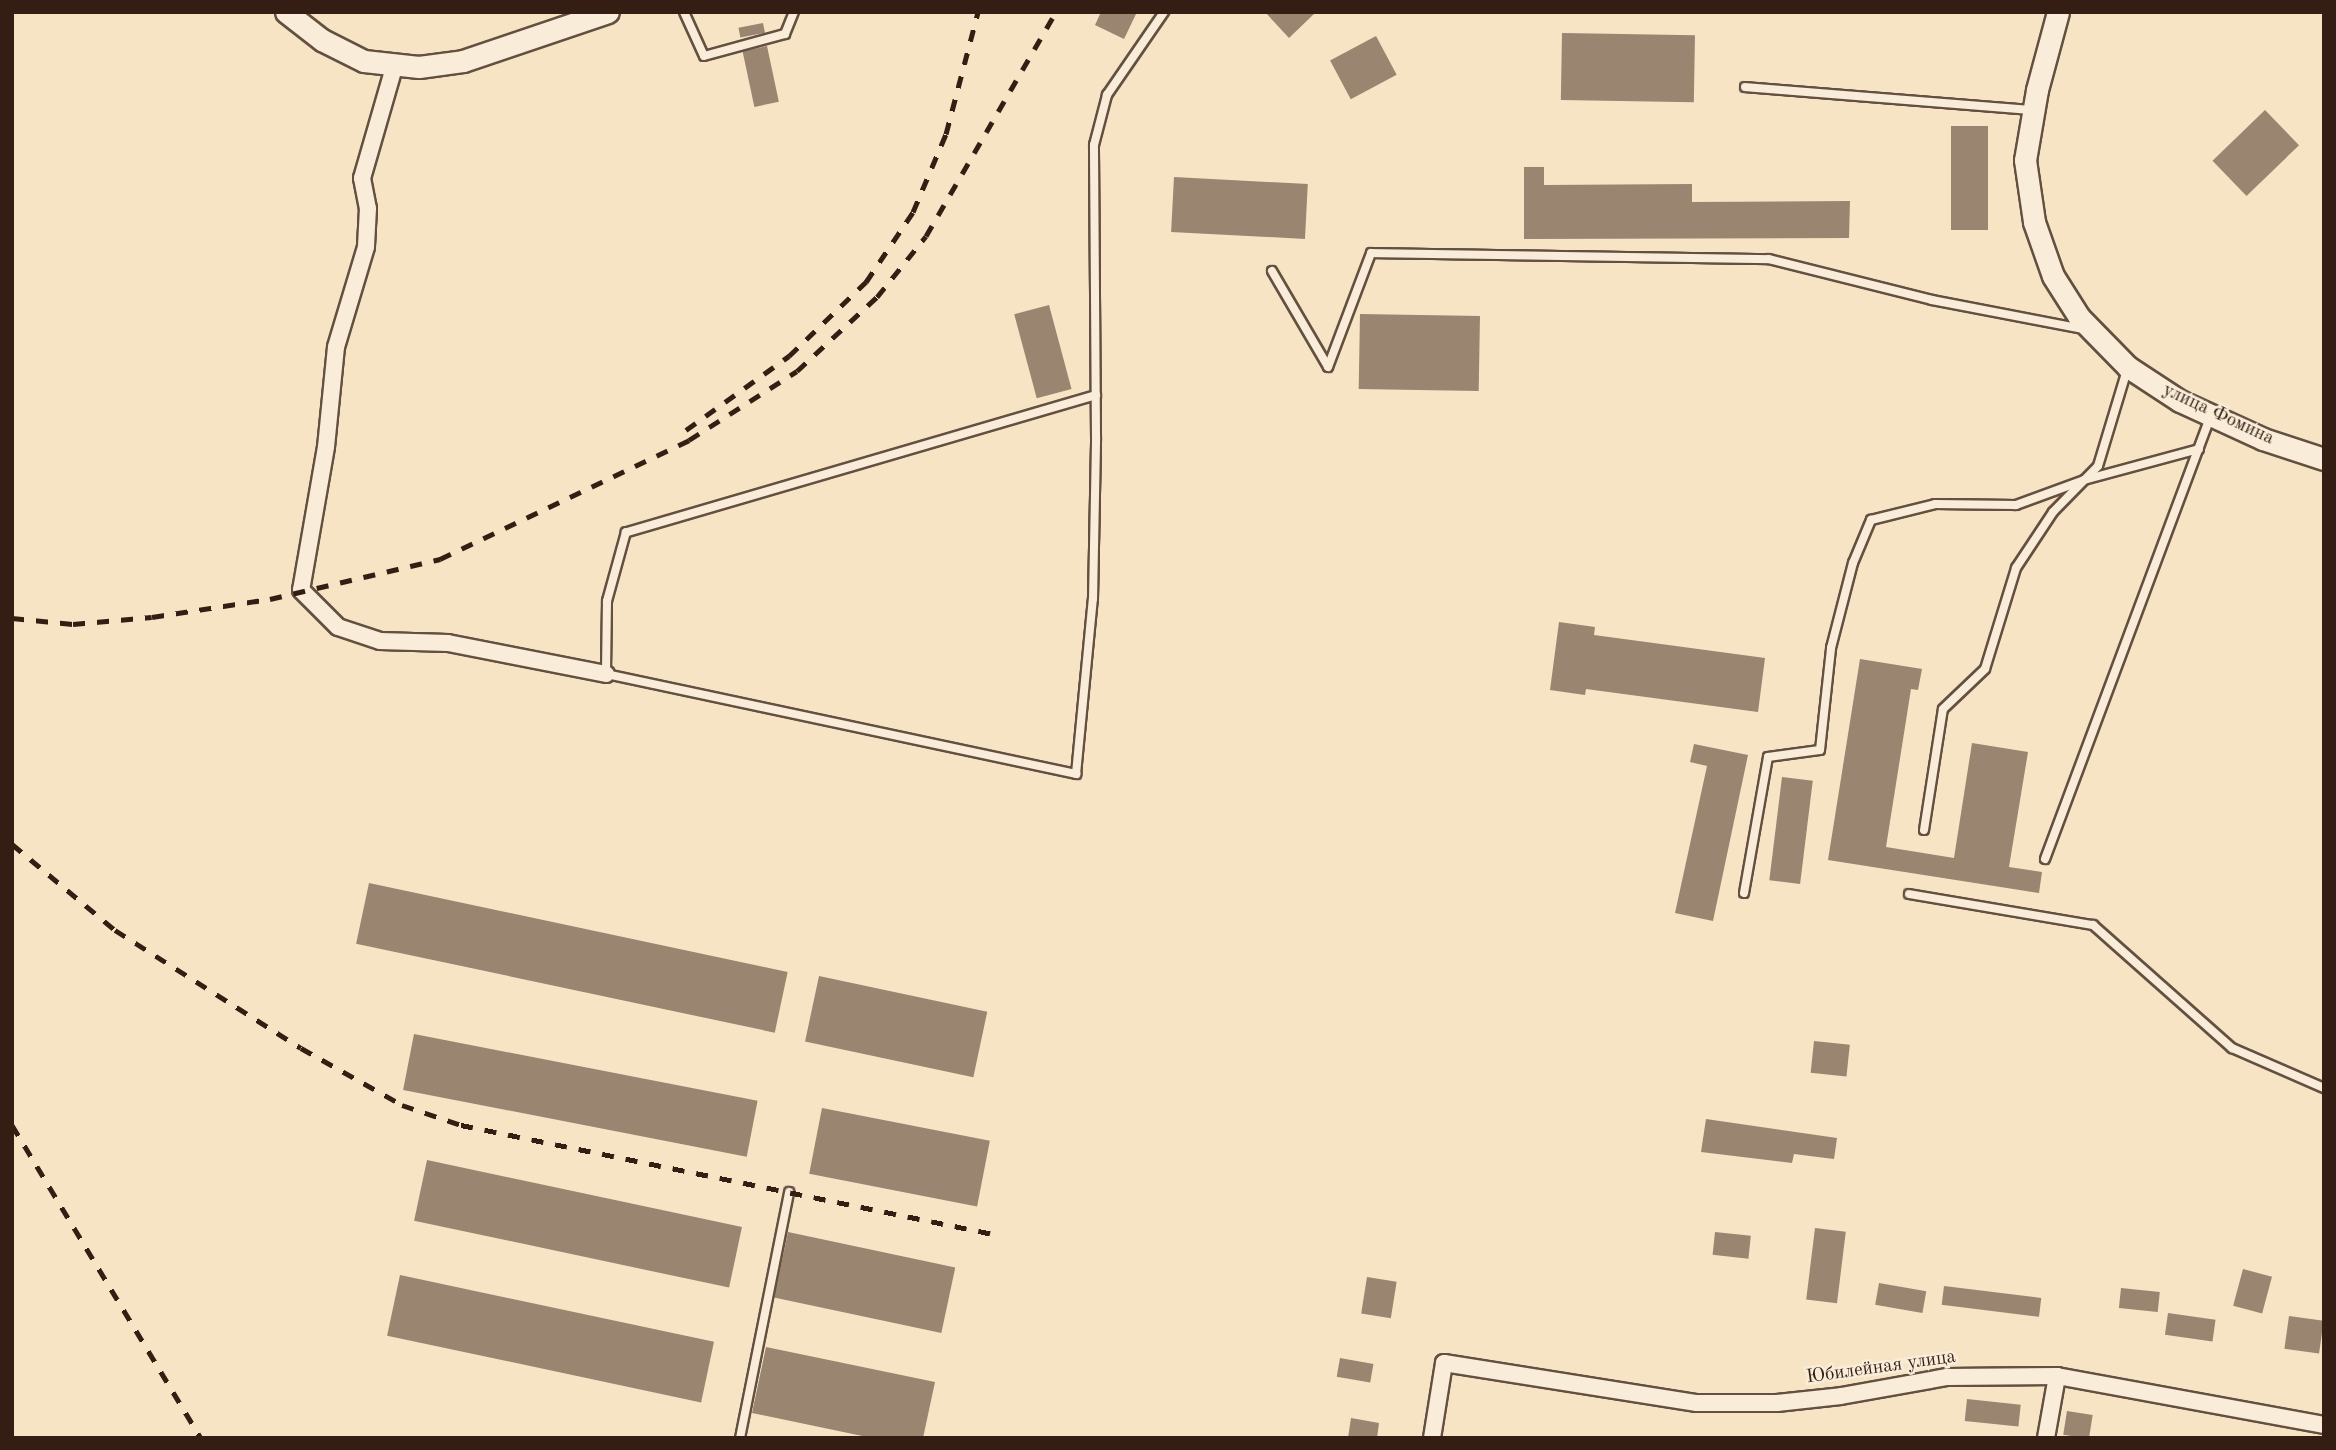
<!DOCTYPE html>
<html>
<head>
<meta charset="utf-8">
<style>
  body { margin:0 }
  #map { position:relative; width:2336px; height:1450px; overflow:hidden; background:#f6e4c5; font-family:"Old Standard TT",serif }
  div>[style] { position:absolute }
  .building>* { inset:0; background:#998570; transform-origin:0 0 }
  .roads { filter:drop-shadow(2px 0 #645040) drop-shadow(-2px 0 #645040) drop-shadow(0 2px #645040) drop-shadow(0 -2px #645040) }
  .lane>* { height:8px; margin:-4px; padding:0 4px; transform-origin:4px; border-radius:4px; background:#f9edd9 }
  .street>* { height:16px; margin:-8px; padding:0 8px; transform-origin:8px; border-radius:8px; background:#f9edd9 }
  .secondary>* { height:21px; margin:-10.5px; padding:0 10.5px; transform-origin:10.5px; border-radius:10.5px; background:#f9edd9 }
  .rail>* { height:5px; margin-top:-2.5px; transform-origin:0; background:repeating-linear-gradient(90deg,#341e13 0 12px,transparent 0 24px) }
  span { translate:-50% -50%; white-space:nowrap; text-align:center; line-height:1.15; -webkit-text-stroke:5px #f9edd9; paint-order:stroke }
  .street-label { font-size:19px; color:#341e13 }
  .frame { position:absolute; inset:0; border:14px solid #341e13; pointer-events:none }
</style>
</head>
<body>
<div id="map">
  <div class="building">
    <i style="clip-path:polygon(1101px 12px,1137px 12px,1124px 39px,1095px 25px)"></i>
    <i style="clip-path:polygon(1265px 12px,1316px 12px,1289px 38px)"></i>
    <i style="left:763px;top:23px;width:10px;height:25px;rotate:79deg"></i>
    <i style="left:1562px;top:33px;width:133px;height:67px;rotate:1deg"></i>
    <i style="left:1376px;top:36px;width:44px;height:52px;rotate:62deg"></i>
    <i style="left:767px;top:46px;width:57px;height:25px;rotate:78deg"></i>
    <i style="left:2265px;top:110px;width:49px;height:73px;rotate:46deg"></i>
    <i style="left:1951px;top:126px;width:37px;height:104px"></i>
    <i style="clip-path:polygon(1524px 167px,1544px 167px,1544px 185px,1692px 184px,1692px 202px,1850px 201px,1849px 238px,1524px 239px)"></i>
    <i style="left:1174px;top:177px;width:134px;height:55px;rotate:3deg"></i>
    <i style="left:1049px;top:305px;width:87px;height:36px;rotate:75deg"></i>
    <i style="left:1360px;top:314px;width:120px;height:75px;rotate:1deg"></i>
    <i style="clip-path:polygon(1559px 622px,1595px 627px,1594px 635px,1765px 658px,1758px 712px,1586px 689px,1585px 695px,1550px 690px)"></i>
    <i style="clip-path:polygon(1860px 659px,1922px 669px,1918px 690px,1911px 689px,1886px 847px,1954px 858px,1972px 743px,2028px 752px,2009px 867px,2042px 872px,2039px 893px,1828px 860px)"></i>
    <i style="clip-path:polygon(1694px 744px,1748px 755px,1713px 921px,1675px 913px,1707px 766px,1690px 762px)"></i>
    <i style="left:1782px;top:777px;width:31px;height:104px;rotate:7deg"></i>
    <i style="left:369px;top:883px;width:428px;height:62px;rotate:12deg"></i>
    <i style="left:819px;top:976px;width:172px;height:67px;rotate:12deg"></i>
    <i style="left:414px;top:1034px;width:350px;height:57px;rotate:11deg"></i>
    <i style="left:1814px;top:1041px;width:36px;height:32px;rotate:6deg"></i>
    <i style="left:822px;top:1108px;width:171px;height:67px;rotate:11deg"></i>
    <i style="clip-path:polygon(1706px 1119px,1837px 1138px,1834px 1159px,1794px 1154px,1792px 1163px,1701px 1152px)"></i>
    <i style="left:427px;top:1160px;width:322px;height:62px;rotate:12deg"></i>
    <i style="left:1815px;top:1228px;width:31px;height:72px;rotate:7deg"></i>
    <i style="left:788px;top:1232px;width:171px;height:67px;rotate:12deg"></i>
    <i style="left:1715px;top:1232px;width:36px;height:23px;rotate:6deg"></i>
    <i style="left:2243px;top:1269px;width:30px;height:38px;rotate:15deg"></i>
    <i style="left:400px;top:1275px;width:321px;height:62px;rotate:12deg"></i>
    <i style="left:1367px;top:1277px;width:30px;height:37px;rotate:9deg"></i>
    <i style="left:1879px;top:1283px;width:48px;height:22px;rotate:10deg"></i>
    <i style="left:1944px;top:1286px;width:98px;height:19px;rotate:7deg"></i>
    <i style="left:2121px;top:1288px;width:39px;height:20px;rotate:6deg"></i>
    <i style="left:2168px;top:1313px;width:48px;height:22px;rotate:8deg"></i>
    <i style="left:2289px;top:1316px;width:35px;height:33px;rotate:8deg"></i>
    <i style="clip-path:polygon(766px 1347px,935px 1382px,923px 1438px,872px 1438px,752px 1413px)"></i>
    <i style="left:1340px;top:1358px;width:34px;height:19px;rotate:10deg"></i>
    <i style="left:1967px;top:1399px;width:54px;height:22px;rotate:6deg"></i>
    <i style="left:2067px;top:1411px;width:26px;height:24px;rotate:9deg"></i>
    <i style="clip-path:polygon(1351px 1418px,1379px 1423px,1377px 1438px,1348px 1438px)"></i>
  </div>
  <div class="roads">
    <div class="lane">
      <i style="left:684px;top:12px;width:48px;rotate:65.6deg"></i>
      <i style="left:704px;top:56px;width:84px;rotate:-15.2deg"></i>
      <i style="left:785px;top:34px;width:24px;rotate:-68deg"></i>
      <i style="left:1745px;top:87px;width:289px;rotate:4.6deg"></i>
      <i style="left:1272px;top:271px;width:111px;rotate:59.7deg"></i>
      <i style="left:1328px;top:367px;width:122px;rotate:-69.3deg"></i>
      <i style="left:1371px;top:253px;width:398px;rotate:0.9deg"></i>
      <i style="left:1769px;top:259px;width:168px;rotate:14.1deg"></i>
      <i style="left:1932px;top:300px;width:153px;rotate:10.9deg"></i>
      <i style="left:1096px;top:395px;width:490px;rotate:163.7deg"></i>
      <i style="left:626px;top:532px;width:72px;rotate:105.4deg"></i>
      <i style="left:607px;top:601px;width:73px;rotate:90.8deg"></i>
      <i style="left:606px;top:674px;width:481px;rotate:12deg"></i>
      <i style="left:1076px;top:774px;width:176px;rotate:-84.5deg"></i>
      <i style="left:1093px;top:599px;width:162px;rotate:-88.9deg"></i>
      <i style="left:1096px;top:437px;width:292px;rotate:-90.4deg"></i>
      <i style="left:1094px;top:145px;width:52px;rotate:-75.4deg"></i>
      <i style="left:1107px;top:95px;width:101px;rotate:-55.5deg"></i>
      <i style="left:1924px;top:830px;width:122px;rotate:-81.1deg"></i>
      <i style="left:1943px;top:709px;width:58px;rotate:-43.6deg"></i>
      <i style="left:1985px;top:669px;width:106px;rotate:-72.9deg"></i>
      <i style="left:2016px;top:568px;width:67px;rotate:-56.5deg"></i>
      <i style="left:2053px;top:512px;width:64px;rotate:-45.6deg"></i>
      <i style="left:2098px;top:466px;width:100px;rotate:-73.2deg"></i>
      <i style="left:2045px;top:859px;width:474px;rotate:-69.5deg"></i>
      <i style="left:1744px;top:893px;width:138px;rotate:-80deg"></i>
      <i style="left:1768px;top:757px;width:52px;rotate:-7.7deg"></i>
      <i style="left:1820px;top:750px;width:103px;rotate:-83.8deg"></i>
      <i style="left:1831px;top:648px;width:88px;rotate:-75.5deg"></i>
      <i style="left:1853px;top:563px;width:47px;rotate:-67.3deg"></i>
      <i style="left:1871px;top:520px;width:66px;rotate:-14deg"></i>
      <i style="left:1935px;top:504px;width:81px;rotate:0.7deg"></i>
      <i style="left:2016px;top:505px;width:72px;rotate:-20.2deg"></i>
      <i style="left:2084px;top:480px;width:119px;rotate:-15.1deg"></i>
      <i style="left:1909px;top:894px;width:187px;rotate:9.6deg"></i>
      <i style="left:2093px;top:925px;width:186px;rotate:41.5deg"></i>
      <i style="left:2232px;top:1048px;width:100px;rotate:23.5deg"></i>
      <i style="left:740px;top:1438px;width:251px;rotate:-78.7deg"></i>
    </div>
    <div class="street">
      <i style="left:395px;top:64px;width:119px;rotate:106.1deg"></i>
      <i style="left:362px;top:178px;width:31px;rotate:79deg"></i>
      <i style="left:368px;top:208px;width:39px;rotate:93deg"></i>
      <i style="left:366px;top:247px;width:104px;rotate:106.7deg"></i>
      <i style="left:336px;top:347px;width:100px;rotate:95.7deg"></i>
      <i style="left:326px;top:447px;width:145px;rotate:99.9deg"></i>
      <i style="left:301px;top:590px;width:52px;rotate:45deg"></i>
      <i style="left:338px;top:627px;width:44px;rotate:18.4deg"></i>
      <i style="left:380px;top:641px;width:68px;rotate:1.7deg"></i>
      <i style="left:448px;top:643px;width:161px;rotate:11.1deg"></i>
      <i style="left:1432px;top:1438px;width:76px;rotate:-80.9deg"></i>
      <i style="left:1444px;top:1363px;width:256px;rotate:9deg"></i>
      <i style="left:1697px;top:1403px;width:80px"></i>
      <i style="left:1777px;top:1403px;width:64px;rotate:-6.2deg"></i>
      <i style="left:1841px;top:1396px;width:108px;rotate:-10.2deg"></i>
      <i style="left:1947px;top:1377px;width:110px;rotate:-0.5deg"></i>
      <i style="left:2057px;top:1376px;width:271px;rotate:10.4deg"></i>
      <i style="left:2046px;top:1438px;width:63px;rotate:-79.9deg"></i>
    </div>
    <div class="secondary">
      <i style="left:286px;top:12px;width:46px;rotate:37.9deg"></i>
      <i style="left:322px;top:40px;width:47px;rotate:26.6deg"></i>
      <i style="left:364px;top:61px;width:55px;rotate:6.2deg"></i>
      <i style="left:419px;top:67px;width:44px;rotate:-7.8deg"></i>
      <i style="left:463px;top:61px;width:153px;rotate:-18.7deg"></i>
      <i style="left:2058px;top:12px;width:81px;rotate:105.1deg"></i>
      <i style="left:2037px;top:90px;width:71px;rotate:99.7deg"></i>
      <i style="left:2025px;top:160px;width:63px;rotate:81.7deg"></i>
      <i style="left:2034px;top:222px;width:57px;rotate:70.6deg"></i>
      <i style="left:2053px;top:276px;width:49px;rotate:57.6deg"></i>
      <i style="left:2079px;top:317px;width:70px;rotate:45.6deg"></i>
      <i style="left:2128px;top:367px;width:62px;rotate:33.2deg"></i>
      <i style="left:2180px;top:401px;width:91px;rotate:24.6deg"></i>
      <i style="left:2263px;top:439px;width:64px;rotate:18.2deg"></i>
    </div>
  </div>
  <div class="rail">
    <i style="left:686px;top:430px;width:127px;rotate:-35.7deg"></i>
    <i style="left:789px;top:356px;width:107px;rotate:-43.9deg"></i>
    <i style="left:866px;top:282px;width:84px;rotate:-56.1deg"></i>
    <i style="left:913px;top:212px;width:85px;rotate:-67.1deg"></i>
    <i style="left:946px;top:134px;width:126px;rotate:-75.3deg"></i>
    <i style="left:12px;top:618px;width:61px;rotate:5.6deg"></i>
    <i style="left:73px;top:624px;width:79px;rotate:-5.1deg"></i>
    <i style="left:152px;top:617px;width:119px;rotate:-8.7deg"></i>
    <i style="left:270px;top:599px;width:175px;rotate:-13.2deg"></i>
    <i style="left:440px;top:559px;width:276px;rotate:-25.5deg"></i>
    <i style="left:689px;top:440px;width:128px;rotate:-32.6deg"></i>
    <i style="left:797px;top:371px;width:109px;rotate:-42.8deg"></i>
    <i style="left:877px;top:297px;width:78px;rotate:-51.2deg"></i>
    <i style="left:926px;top:236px;width:259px;rotate:-59.9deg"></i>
    <i style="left:12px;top:844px;width:134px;rotate:39.9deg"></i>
    <i style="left:115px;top:930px;width:220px;rotate:32.4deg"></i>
    <i style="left:301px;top:1048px;width:116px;rotate:29.4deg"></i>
    <i style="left:402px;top:1105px;width:62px;rotate:18.7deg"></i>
    <i style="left:461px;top:1125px;width:548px;rotate:11.58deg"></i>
    <i style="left:12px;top:1125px;width:366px;rotate:58.9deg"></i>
  </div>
  <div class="street-label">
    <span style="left:2218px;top:415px;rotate:25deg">улица Фомина</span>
    <span style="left:1881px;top:1368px;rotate:-8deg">Юбилейная улица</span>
  </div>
  <div class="frame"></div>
</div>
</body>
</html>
